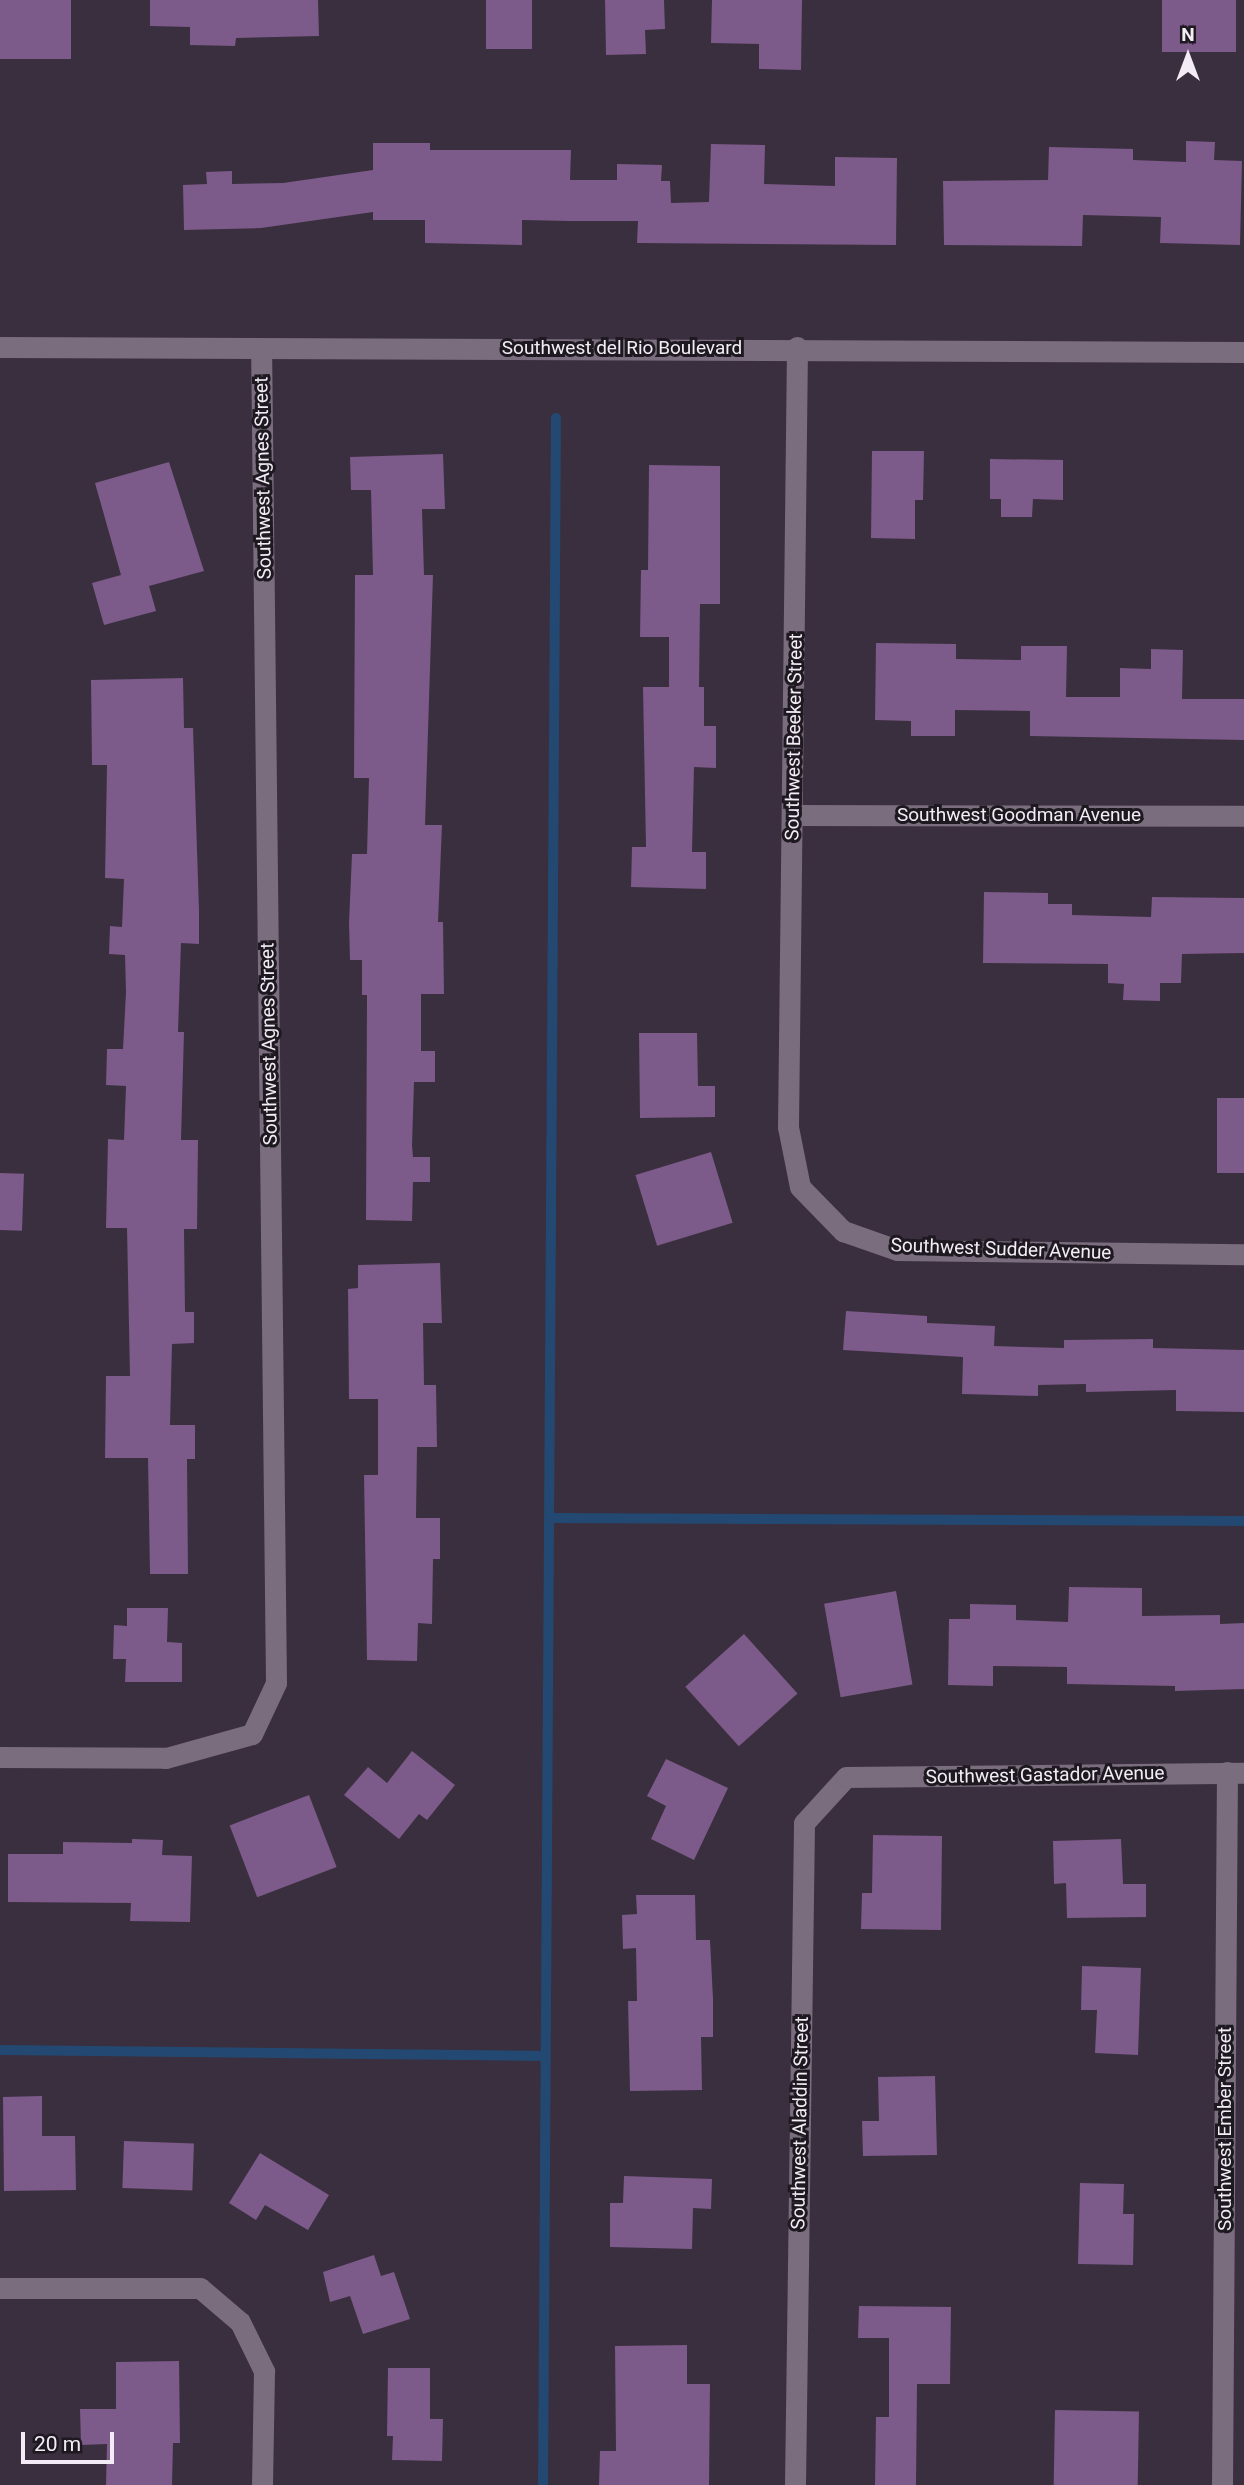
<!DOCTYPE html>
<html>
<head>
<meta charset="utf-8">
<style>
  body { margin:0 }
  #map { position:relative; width:1244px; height:2485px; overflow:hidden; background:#3a2f3e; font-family:Roboto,sans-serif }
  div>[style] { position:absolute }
  .stream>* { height:10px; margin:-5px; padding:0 5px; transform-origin:5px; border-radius:5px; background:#234972 }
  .building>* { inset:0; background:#7c5a89; transform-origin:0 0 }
  .minor>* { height:21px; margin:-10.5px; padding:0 10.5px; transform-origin:10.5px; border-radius:10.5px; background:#796d7e }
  span { translate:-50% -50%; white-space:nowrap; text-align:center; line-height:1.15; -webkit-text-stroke:6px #1e1920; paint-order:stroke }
  .street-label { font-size:19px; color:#f3ecf6 }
  .north { position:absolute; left:1153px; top:21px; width:70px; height:70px; -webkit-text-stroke:5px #1e1920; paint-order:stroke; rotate:0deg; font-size:19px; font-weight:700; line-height:28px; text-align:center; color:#f3ecf6 }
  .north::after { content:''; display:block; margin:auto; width:24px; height:32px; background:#f3ecf6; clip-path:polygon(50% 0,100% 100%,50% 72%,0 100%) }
  .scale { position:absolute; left:21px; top:2432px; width:93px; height:32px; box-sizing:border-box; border:4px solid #f3ecf6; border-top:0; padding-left:9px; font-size:21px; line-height:24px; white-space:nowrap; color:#f3ecf6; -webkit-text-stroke:5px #1e1920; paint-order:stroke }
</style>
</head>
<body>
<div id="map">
  <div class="stream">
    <i style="left:549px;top:1518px;width:695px;rotate:0.25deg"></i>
    <i style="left:0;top:2050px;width:546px;rotate:0.63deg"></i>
    <i style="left:543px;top:2485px;width:2067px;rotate:-89.64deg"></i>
  </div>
  <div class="building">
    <i style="left:0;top:0;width:71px;height:59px"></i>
    <i style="clip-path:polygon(150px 0,318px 0,319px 36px,236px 38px,235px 46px,190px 45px,190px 27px,150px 26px)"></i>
    <i style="left:486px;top:0;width:46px;height:49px"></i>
    <i style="clip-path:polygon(605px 0,664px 0,665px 29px,645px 30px,646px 54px,606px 55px)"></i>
    <i style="clip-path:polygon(712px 0,802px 0,801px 70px,759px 69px,759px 44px,711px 43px)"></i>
    <i style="left:1162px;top:0;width:74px;height:52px"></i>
    <i style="clip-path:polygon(1186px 141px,1215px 142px,1214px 160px,1242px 161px,1240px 245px,1160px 243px,1161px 217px,1083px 215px,1082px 246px,944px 245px,943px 181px,1048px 180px,1049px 147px,1133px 149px,1133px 160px,1186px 162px)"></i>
    <i style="clip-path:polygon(373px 143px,430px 143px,430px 150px,571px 150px,570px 180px,617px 180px,617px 164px,662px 165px,661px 181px,670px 181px,671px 203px,709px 202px,711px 144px,765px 145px,764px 184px,835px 186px,835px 157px,897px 158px,896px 245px,637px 243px,638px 221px,570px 221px,522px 220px,522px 245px,425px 243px,425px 220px,373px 220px,373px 212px,261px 228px,184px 230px,183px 185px,207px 184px,206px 172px,232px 171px,232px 184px,283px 183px,373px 170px)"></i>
    <i style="clip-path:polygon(872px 451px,924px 451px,923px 500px,915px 500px,915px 539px,871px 538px)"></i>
    <i style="clip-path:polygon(443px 454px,445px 509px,422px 509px,424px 575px,433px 575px,425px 825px,442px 825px,438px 922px,443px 922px,444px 994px,421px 994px,421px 1051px,435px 1051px,435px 1082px,414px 1082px,412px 1145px,413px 1157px,430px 1157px,430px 1182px,413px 1182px,412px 1221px,366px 1220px,367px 995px,362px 995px,362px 960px,350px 960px,349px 923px,352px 854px,367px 854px,369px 778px,354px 778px,355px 575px,373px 575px,371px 490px,351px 490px,350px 457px)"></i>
    <i style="clip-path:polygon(990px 459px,1063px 460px,1063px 500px,1033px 499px,1032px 517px,1001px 517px,1001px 499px,990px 499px)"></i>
    <i style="clip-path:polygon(169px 462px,204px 571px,149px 586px,156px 611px,104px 625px,92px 583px,121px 575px,95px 483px)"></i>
    <i style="clip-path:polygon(649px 465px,720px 466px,720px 604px,700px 604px,699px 687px,704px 687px,704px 726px,716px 726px,716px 768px,694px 767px,692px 852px,706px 852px,706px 889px,631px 887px,632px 847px,646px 847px,643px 687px,669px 687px,669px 637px,640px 637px,641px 570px,648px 570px)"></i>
    <i style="clip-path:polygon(876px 643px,956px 644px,956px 659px,1021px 660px,1021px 646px,1067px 646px,1066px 697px,1120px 697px,1120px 668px,1151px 669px,1151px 649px,1183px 650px,1182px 699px,1244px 699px,1244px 740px,1030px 736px,1030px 711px,955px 710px,955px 736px,911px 736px,911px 721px,875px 720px)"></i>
    <i style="clip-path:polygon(183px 678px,184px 728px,193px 728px,199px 910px,199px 944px,181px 943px,178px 1032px,184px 1032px,181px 1140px,198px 1140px,197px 1229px,184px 1229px,185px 1312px,194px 1312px,194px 1343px,172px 1344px,170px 1425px,195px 1425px,195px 1459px,187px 1459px,188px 1574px,150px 1574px,148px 1458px,105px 1458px,106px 1376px,130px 1376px,127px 1228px,106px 1228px,108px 1139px,124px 1140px,126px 1086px,106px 1085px,107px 1049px,123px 1049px,126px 992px,125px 955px,109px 954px,110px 926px,122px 927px,124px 879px,105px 878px,107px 765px,92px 765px,91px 680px)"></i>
    <i style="clip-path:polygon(984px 892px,1048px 893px,1048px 904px,1072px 904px,1072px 915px,1151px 917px,1152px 897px,1244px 898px,1244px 953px,1182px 954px,1181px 983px,1160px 983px,1160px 1001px,1123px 1000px,1124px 984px,1108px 983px,1108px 964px,983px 963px)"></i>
    <i style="clip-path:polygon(639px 1033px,697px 1033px,698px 1086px,715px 1086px,715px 1117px,640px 1118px)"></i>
    <i style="left:1217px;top:1098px;width:27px;height:75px"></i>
    <i style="left:711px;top:1152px;width:74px;height:79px;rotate:73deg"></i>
    <i style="left:0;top:1173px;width:24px;height:57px;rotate:2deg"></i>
    <i style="clip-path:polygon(440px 1263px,442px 1323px,423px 1323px,424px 1385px,436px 1385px,437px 1447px,417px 1447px,416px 1518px,440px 1518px,440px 1559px,433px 1559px,432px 1624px,418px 1623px,417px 1661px,367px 1660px,364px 1475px,378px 1475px,378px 1399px,349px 1399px,348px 1289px,358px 1288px,358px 1265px)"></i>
    <i style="clip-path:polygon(846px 1311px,927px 1316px,927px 1323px,995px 1326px,994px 1346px,1064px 1348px,1064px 1340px,1153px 1339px,1153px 1348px,1244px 1350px,1244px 1412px,1176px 1411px,1176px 1390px,1086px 1392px,1086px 1384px,1038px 1385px,1038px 1396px,962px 1394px,963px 1357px,843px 1350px)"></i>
    <i style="clip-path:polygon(1069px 1587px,1142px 1588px,1142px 1616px,1220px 1615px,1220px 1624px,1244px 1623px,1244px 1689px,1175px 1691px,1175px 1686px,1067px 1684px,1067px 1667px,993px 1666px,993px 1686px,948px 1685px,949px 1619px,970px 1619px,970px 1604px,1016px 1605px,1016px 1620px,1068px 1622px)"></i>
    <i style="left:896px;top:1591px;width:95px;height:73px;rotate:80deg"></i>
    <i style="clip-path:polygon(127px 1608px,168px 1608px,167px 1642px,182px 1643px,182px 1682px,125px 1682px,126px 1659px,113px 1659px,114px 1625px,127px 1626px)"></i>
    <i style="left:744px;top:1634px;width:80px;height:79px;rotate:48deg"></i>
    <i style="clip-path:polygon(412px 1751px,455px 1785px,427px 1820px,419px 1814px,399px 1839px,344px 1795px,368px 1767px,387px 1783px)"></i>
    <i style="clip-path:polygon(666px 1759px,728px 1788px,694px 1860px,651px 1839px,666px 1806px,647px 1796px)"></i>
    <i style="left:309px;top:1795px;width:77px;height:85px;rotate:69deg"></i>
    <i style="clip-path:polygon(873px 1835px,942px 1836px,941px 1930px,861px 1929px,862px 1893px,872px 1893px)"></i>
    <i style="clip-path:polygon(132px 1839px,163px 1840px,162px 1855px,192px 1856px,190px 1922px,130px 1921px,131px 1903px,8px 1902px,8px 1854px,63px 1854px,63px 1842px,132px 1843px)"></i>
    <i style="clip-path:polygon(1121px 1839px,1123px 1884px,1146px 1884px,1146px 1917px,1067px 1918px,1066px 1883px,1054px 1884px,1053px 1841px)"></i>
    <i style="clip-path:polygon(636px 1895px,695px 1895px,696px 1940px,710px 1940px,713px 1999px,713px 2037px,701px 2037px,702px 2090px,630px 2091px,628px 2001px,637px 2001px,636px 1948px,623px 1949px,622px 1915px,637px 1914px)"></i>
    <i style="clip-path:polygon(1082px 1966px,1141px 1968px,1138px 2055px,1095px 2053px,1097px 2010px,1081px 2010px)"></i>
    <i style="clip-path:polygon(935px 2076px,937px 2155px,863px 2156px,862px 2121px,879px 2121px,878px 2077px)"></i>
    <i style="clip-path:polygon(42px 2096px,42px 2136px,75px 2136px,76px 2190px,4px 2191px,3px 2097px)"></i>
    <i style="left:124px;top:2141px;width:70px;height:47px;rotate:2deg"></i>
    <i style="clip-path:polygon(260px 2153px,329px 2195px,308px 2230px,265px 2205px,256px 2220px,229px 2203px)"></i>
    <i style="clip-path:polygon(624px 2176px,712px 2179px,711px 2209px,693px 2208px,692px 2249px,610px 2247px,610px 2203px,623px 2203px)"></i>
    <i style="clip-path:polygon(1080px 2183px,1124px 2184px,1123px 2214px,1134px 2214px,1133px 2265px,1078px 2264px)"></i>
    <i style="clip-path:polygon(374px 2255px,381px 2276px,394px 2272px,410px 2319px,363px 2334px,350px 2296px,330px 2302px,323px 2272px)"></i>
    <i style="clip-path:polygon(859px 2306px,951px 2307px,950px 2384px,917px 2384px,916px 2485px,875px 2485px,876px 2417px,889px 2417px,889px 2338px,858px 2338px)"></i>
    <i style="clip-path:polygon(687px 2345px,687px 2384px,710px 2384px,709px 2485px,599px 2485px,600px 2451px,616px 2451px,615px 2346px)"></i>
    <i style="clip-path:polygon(179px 2361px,180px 2443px,173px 2443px,172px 2485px,106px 2485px,107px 2444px,81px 2445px,80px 2409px,116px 2409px,116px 2362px)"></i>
    <i style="clip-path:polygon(388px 2368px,430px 2368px,430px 2419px,443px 2419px,442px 2461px,392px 2460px,393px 2436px,387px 2436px)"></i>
    <i style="left:1055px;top:2410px;width:84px;height:75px;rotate:1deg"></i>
  </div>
  <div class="minor">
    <i style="left:0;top:347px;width:1244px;rotate:0.23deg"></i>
    <i style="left:797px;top:347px;width:780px;rotate:90.66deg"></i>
    <i style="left:788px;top:1127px;width:61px;rotate:78.7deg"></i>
    <i style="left:800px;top:1187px;width:62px;rotate:45.7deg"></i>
    <i style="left:843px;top:1231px;width:57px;rotate:19.4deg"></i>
    <i style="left:897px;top:1250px;width:347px;rotate:0.7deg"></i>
    <i style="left:793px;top:815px;width:451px;rotate:0.1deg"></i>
    <i style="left:0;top:1757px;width:166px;rotate:0.3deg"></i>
    <i style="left:166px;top:1758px;width:89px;rotate:-15.6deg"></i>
    <i style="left:252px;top:1734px;width:56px;rotate:-64.8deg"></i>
    <i style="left:276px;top:1683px;width:1333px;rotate:-90.64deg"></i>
    <i style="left:0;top:2288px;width:200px"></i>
    <i style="left:200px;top:2288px;width:52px;rotate:40.4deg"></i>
    <i style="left:240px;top:2322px;width:55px;rotate:63.9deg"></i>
    <i style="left:264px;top:2371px;width:114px;rotate:91deg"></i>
    <i style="left:795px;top:2485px;width:662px;rotate:-89.22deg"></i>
    <i style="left:804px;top:1823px;width:62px;rotate:-47.6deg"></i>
    <i style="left:846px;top:1777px;width:398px;rotate:-0.6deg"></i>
    <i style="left:1222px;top:2485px;width:713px;rotate:-89.6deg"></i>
  </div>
  <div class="street-label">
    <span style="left:622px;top:348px">Southwest del Rio Boulevard</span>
    <span style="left:263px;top:478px;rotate:-91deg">Southwest Agnes Street</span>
    <span style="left:794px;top:737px;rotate:-89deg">Southwest Beeker Street</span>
    <span style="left:1019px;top:815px">Southwest Goodman Avenue</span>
    <span style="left:269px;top:1044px;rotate:-91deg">Southwest Agnes Street</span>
    <span style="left:1001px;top:1249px;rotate:2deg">Southwest Sudder Avenue</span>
    <span style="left:1045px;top:1775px;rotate:-1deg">Southwest Gastador Avenue</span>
    <span style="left:800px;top:2123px;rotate:-89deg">Southwest Aladdin Street</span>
    <span style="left:1225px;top:2129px;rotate:-90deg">Southwest Ember Street</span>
  </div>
  <div class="north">N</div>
  <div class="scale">20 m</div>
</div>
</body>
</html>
